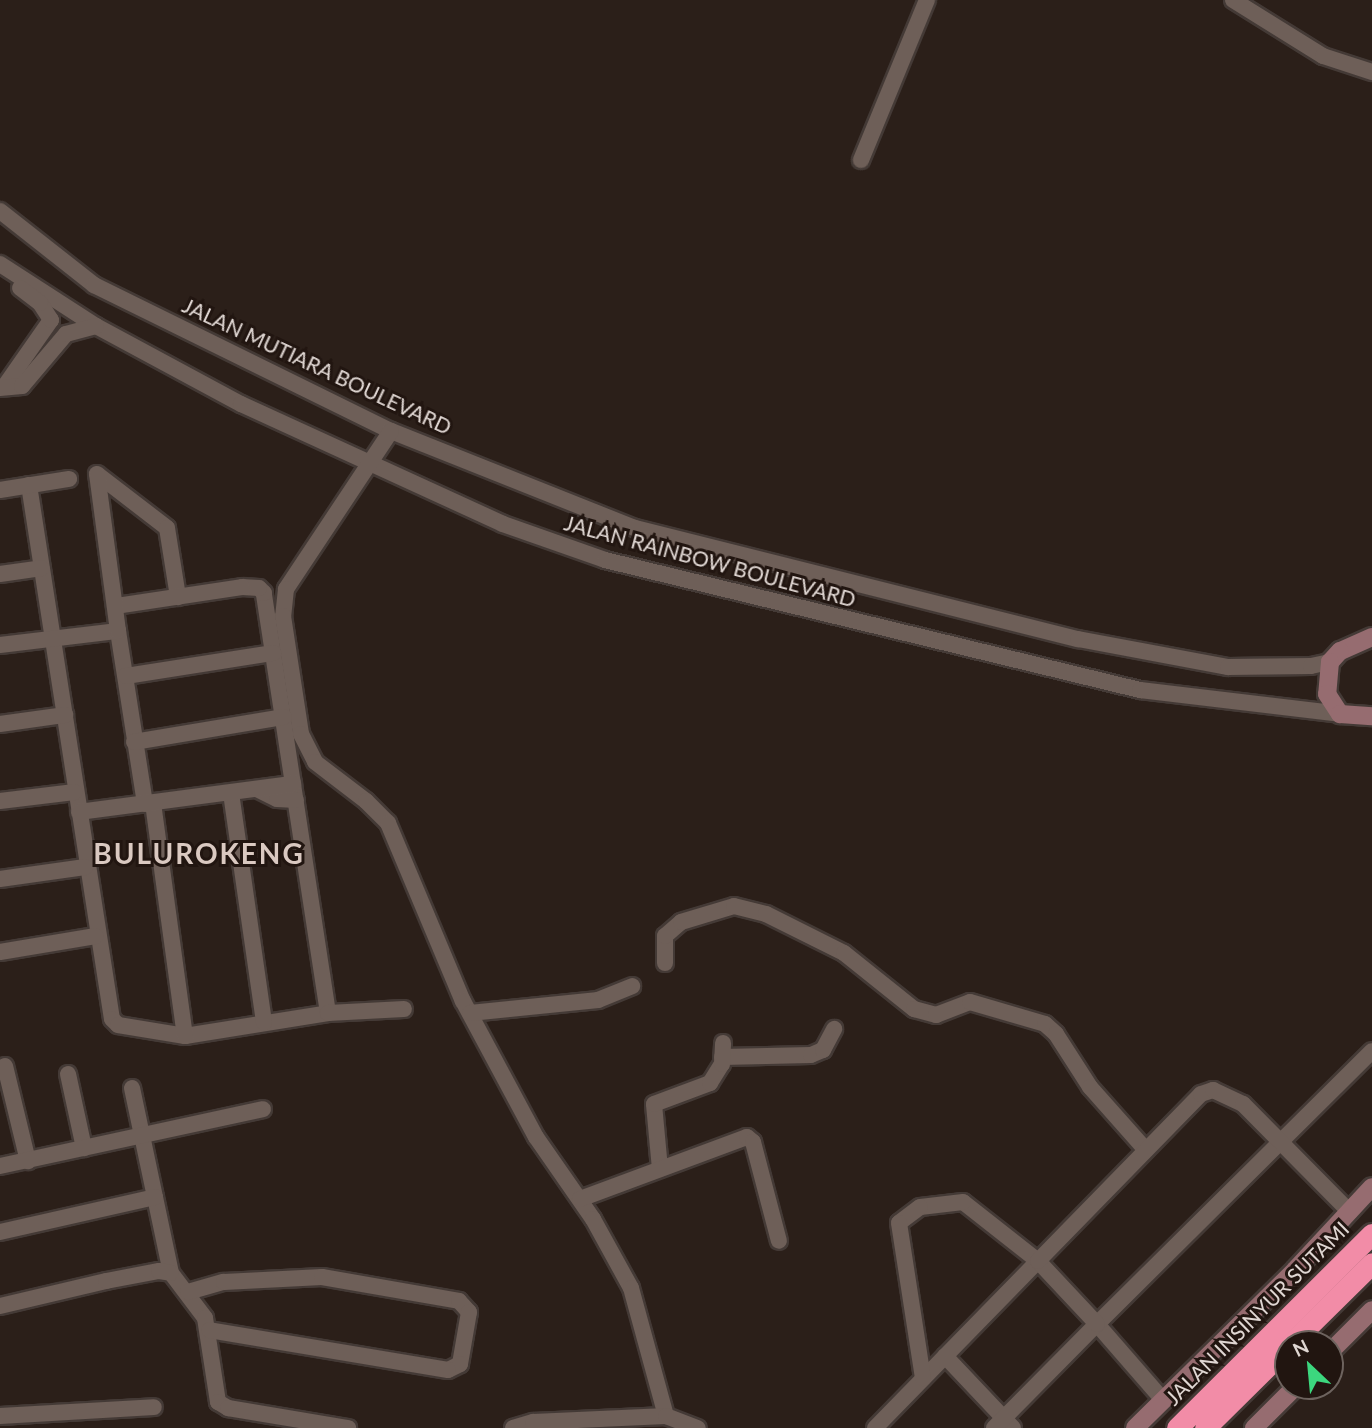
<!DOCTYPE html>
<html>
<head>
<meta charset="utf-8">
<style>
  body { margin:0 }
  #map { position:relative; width:1372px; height:1428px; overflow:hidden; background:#2b1f19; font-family:Lato,sans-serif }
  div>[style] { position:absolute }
  .roads { filter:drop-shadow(2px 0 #443a36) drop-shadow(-2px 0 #443a36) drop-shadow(0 2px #443a36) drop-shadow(0 -2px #443a36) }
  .street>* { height:16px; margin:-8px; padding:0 8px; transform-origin:8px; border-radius:8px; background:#6e5f58 }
  .secondary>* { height:18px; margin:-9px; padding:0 9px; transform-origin:9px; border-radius:9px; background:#966c70 }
  .highway>* { height:21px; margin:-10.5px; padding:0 10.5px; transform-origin:10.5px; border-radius:10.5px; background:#f28ca7 }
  span { translate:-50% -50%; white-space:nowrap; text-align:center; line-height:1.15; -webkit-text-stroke:6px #211510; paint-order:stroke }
  .street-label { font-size:21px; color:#e0d7d3 }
  .district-label { font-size:28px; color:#dac9c1; font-weight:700; letter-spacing:2px }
  .north { position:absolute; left:1274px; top:1330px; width:70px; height:70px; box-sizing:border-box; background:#211510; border:2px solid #6d635e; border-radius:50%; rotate:334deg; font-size:19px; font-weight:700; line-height:28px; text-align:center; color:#e0d7d3 }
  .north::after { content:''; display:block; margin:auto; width:24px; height:32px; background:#3cd77e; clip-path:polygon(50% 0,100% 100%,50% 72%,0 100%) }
</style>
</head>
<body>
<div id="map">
  <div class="roads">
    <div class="street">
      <i style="left:1233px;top:0;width:106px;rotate:31.9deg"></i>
      <i style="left:1323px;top:56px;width:52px;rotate:18.1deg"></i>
      <i style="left:861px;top:160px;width:173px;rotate:-67.6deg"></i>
      <i style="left:0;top:211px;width:120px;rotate:38.2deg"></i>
      <i style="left:94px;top:285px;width:331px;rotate:26.2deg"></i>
      <i style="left:391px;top:431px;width:263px;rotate:21.7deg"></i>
      <i style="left:635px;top:528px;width:457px;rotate:14.1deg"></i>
      <i style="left:1078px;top:639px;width:153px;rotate:10.6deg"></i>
      <i style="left:1228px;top:667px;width:83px;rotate:-0.7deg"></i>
      <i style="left:1311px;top:666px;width:19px;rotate:-12deg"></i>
      <i style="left:0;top:264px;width:114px;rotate:32.9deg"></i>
      <i style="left:96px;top:326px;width:165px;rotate:28.3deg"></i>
      <i style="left:241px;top:404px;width:288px;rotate:24.6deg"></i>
      <i style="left:503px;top:524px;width:108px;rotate:19.4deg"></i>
      <i style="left:605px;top:560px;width:551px;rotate:13.66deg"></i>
      <i style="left:1140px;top:690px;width:201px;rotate:6.8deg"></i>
      <i style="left:4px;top:387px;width:82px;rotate:-55deg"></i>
      <i style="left:51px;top:320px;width:20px;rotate:-123deg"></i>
      <i style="left:40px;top:303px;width:25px;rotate:-143deg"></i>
      <i style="left:0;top:388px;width:22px;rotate:-5deg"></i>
      <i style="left:22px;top:386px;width:68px;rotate:-49.8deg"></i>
      <i style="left:66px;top:334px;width:31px;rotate:-15deg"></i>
      <i style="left:391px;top:431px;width:190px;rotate:123.6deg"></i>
      <i style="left:286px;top:589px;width:27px;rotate:96deg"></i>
      <i style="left:283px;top:616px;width:119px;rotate:81.3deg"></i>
      <i style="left:301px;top:734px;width:31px;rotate:63deg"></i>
      <i style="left:315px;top:762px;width:64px;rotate:37.4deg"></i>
      <i style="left:366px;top:801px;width:31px;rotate:45deg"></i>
      <i style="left:388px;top:823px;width:193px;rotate:67.2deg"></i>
      <i style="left:463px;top:1001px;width:154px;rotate:61.8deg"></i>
      <i style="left:536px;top:1137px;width:100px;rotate:55.2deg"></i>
      <i style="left:593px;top:1219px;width:79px;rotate:61.2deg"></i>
      <i style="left:631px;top:1288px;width:133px;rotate:74.7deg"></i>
      <i style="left:97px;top:474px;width:88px;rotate:37.6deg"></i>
      <i style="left:167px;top:528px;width:70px;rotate:80.9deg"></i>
      <i style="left:29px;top:485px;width:540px;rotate:81.17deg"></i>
      <i style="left:112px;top:1019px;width:8px;rotate:45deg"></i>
      <i style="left:118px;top:1025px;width:68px;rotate:9.3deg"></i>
      <i style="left:185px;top:1036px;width:145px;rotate:-9.1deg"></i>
      <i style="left:328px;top:1013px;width:425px;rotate:-98.7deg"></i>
      <i style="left:264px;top:593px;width:7px;rotate:-135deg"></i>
      <i style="left:259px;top:588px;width:17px;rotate:-177deg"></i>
      <i style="left:242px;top:587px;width:127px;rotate:171.4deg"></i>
      <i style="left:0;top:490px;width:70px;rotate:-9.1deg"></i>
      <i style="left:0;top:574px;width:42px;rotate:-8.1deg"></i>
      <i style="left:118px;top:631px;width:175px;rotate:81.1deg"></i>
      <i style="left:0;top:645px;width:119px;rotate:-6.8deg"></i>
      <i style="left:118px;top:631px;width:158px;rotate:-97.6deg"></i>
      <i style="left:126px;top:676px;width:149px;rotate:-8.9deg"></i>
      <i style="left:0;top:724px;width:66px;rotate:-7.9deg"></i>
      <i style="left:134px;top:742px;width:152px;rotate:-9.5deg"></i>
      <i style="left:257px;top:789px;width:22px;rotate:27deg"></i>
      <i style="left:277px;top:799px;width:19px;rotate:3deg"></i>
      <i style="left:231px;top:793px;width:232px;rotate:81.8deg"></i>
      <i style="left:0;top:801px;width:75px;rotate:-6.9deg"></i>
      <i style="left:153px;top:803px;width:235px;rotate:82.2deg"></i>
      <i style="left:79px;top:812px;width:216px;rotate:-7.5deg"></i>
      <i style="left:0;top:879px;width:86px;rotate:-8deg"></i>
      <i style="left:0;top:952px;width:97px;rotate:-9.5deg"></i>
      <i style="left:665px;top:963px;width:27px;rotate:-90deg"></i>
      <i style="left:665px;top:936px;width:21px;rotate:-41deg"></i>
      <i style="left:681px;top:922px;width:55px;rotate:-16.8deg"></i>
      <i style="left:734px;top:906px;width:33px;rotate:14deg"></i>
      <i style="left:766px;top:914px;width:87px;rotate:26.6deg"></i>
      <i style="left:844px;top:953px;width:90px;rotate:38.7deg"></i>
      <i style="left:914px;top:1009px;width:23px;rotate:15deg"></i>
      <i style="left:936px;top:1015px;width:36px;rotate:-21deg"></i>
      <i style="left:970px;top:1002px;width:78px;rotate:16.3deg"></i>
      <i style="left:1045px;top:1024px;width:15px;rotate:42deg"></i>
      <i style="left:1056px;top:1034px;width:63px;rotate:57.3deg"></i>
      <i style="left:1090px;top:1087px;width:84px;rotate:48.4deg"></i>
      <i style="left:328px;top:1013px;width:76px;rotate:-3deg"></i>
      <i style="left:470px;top:1013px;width:129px;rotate:-5.8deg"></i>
      <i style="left:598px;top:1000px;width:37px;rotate:-22deg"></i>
      <i style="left:722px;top:1057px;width:89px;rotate:-1.3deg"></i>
      <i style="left:811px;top:1055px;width:13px;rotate:-23deg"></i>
      <i style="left:823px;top:1050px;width:24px;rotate:-62deg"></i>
      <i style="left:5px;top:1066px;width:98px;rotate:76.4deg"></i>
      <i style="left:68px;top:1074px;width:76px;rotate:77.8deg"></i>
      <i style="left:132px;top:1088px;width:189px;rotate:78.1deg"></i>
      <i style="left:171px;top:1273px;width:56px;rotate:52.9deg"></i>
      <i style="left:205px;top:1318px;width:85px;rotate:81.2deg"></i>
      <i style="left:218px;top:1402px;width:12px;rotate:31deg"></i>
      <i style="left:228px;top:1408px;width:122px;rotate:9.5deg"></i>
      <i style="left:0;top:1166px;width:269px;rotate:-12.2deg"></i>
      <i style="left:660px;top:1169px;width:65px;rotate:-95.3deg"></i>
      <i style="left:654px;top:1104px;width:60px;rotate:-20.6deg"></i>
      <i style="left:710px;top:1083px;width:22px;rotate:-58deg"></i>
      <i style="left:722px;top:1064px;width:21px;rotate:-87deg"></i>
      <i style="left:580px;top:1199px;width:178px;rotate:-20.4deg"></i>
      <i style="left:747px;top:1137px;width:8px;rotate:40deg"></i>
      <i style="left:753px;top:1142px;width:102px;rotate:75.3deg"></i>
      <i style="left:0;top:1232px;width:159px;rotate:-12.7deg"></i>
      <i style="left:188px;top:1292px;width:37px;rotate:-16deg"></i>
      <i style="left:224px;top:1282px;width:98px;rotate:-2.9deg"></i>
      <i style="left:322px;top:1277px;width:139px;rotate:9.9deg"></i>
      <i style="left:459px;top:1301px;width:15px;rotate:48deg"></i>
      <i style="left:469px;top:1312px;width:53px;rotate:99.8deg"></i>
      <i style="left:460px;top:1364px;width:13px;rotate:153deg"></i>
      <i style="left:448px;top:1370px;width:242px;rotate:-170.5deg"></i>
      <i style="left:0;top:1306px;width:109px;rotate:-13.3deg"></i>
      <i style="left:106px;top:1281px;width:54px;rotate:-10.7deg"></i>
      <i style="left:159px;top:1271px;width:12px;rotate:9deg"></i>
      <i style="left:945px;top:1356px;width:99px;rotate:46.6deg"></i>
      <i style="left:1163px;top:1400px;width:101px;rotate:-131deg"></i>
      <i style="left:1097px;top:1324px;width:387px;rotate:-44.8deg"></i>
      <i style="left:0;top:1416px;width:154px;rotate:-3.3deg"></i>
      <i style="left:513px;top:1428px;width:21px;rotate:-17deg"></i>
      <i style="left:533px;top:1422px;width:133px;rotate:-2.6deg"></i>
      <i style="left:666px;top:1416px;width:34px;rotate:21deg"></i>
      <i style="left:875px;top:1428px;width:233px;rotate:-45.7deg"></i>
      <i style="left:1038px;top:1261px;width:95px;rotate:-141.8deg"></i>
      <i style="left:963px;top:1202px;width:43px;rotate:173.4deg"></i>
      <i style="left:920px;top:1207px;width:26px;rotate:143deg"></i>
      <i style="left:899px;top:1223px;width:157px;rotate:81.2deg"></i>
      <i style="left:994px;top:1428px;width:146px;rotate:-45.3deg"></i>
      <i style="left:1097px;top:1324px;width:86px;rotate:-133.1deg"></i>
      <i style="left:1038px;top:1261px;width:233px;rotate:-45.7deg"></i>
      <i style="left:1201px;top:1094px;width:13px;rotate:-18deg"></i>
      <i style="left:1213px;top:1090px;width:33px;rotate:25deg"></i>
      <i style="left:1243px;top:1104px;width:152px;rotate:45.3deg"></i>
    </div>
    <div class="secondary">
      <i style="left:1372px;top:637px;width:35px;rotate:156deg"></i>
      <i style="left:1340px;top:651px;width:15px;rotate:132deg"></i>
      <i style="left:1330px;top:662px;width:32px;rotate:95deg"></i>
      <i style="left:1327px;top:694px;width:24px;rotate:57deg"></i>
      <i style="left:1340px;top:714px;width:32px;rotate:4deg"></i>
      <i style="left:1330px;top:1352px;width:59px;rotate:-45deg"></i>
      <i style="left:1135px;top:1428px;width:225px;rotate:-44.6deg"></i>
      <i style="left:1295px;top:1270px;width:113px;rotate:-47.1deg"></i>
      <i style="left:1254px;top:1428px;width:59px;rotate:-45deg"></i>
    </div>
    <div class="highway">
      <i style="left:1290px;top:1344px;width:115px;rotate:-44.6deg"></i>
      <i style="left:1177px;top:1428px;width:275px;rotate:-44.9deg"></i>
      <i style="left:1205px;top:1428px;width:117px;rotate:-44.7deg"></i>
    </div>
  </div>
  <div class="street-label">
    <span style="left:317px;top:366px;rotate:25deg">JALAN MUTIARA BOULEVARD</span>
    <span style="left:710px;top:561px;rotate:15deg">JALAN RAINBOW BOULEVARD</span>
    <span style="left:1257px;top:1313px;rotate:-45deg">JALAN INSINYUR SUTAMI</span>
  </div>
  <div class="district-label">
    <span style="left:199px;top:853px">BULUROKENG</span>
  </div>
  <div class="north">N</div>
</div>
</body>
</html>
